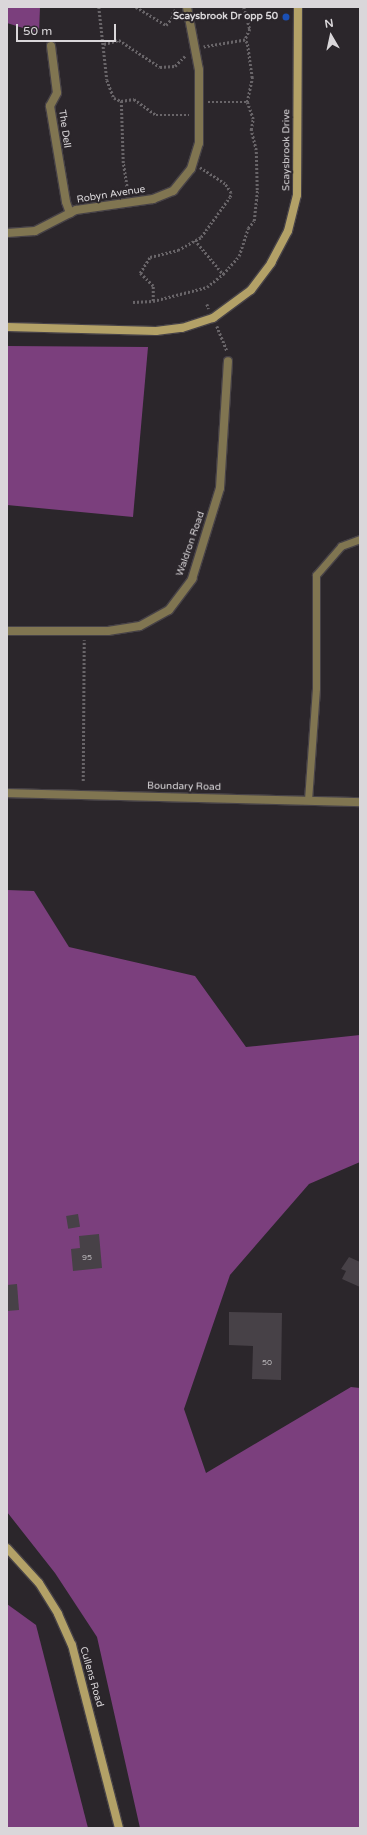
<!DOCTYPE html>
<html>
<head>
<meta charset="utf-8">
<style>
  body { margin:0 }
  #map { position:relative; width:367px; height:1835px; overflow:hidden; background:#2b262b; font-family:"Varela Round",sans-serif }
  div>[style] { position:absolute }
  .forest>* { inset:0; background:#7b3f7d }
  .building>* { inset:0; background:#474147; transform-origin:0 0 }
  .path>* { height:2.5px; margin-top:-1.25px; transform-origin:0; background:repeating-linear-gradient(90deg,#696569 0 2px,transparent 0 4px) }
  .roads { filter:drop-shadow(1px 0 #474247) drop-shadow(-1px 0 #474247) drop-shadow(0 1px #474247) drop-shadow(0 -1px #474247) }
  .lane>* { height:7px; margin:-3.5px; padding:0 3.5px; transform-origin:3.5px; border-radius:3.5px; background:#807551 }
  .street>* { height:8px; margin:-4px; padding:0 4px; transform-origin:4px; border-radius:4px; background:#807551 }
  .secondary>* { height:8px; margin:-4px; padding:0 4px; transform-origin:4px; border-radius:4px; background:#b3a167 }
  .dots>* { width:11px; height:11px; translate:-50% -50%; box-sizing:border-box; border:2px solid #2b262b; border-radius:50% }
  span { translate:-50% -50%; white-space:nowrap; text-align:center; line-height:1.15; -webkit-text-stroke:4px #2b262b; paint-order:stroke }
  .number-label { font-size:8px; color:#b5b2b5 }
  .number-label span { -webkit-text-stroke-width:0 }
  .poi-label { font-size:10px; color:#dad7da; font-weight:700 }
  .right { translate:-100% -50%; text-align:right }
  .street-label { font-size:10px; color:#dad7da }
  .frame { position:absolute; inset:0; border:8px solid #dad7da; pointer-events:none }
  .north { position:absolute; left:311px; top:16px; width:40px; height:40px; -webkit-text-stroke:3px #2b262b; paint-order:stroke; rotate:351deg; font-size:11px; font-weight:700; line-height:16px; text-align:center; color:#dad7da }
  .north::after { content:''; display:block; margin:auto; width:14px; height:18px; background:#dad7da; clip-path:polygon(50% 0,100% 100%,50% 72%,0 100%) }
  .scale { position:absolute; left:16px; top:24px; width:100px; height:18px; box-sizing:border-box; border:2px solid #dad7da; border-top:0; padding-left:5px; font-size:12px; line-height:14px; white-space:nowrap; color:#dad7da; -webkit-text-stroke:3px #2b262b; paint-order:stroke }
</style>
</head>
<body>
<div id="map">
  <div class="forest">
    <i style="clip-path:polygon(7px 7px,40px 7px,39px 33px,7px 23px)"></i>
    <i style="clip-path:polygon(7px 346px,148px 347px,133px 517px,7px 505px)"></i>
    <i style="clip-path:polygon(7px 890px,34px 891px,69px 947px,195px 976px,246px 1047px,360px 1035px,360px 1162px,309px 1184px,230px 1275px,184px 1409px,206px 1473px,351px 1387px,360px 1388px,360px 1828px,140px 1828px,97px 1637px,55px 1573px,7px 1512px)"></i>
    <i style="clip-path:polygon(7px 1604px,36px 1625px,88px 1828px,7px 1828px)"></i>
  </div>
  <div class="building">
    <i style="left:78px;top:1214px;width:13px;height:12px;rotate:81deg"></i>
    <i style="clip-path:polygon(99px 1234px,102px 1268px,73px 1271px,71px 1249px,80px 1248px,79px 1236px)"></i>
    <i style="clip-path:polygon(349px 1257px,360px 1262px,360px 1287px,342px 1279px,346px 1271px,341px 1269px)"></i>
    <i style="clip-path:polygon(17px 1284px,19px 1310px,7px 1311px,7px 1285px)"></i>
    <i style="clip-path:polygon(229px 1312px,282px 1313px,281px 1380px,252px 1379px,253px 1346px,229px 1345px)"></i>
  </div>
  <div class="path">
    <i style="left:99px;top:7px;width:73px;rotate:83.7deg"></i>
    <i style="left:107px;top:80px;width:19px;rotate:69deg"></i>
    <i style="left:114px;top:98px;width:8px;rotate:23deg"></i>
    <i style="left:136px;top:7px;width:35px;rotate:31deg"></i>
    <i style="left:166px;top:25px;width:9px;rotate:-49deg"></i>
    <i style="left:172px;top:18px;width:7px;rotate:-82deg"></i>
    <i style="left:173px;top:11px;width:4px;rotate:-14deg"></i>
    <i style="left:244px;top:7px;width:23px;rotate:75deg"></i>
    <i style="left:250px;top:29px;width:12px;rotate:114deg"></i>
    <i style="left:104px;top:44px;width:16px;rotate:-15deg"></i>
    <i style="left:119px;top:40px;width:49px;rotate:33.4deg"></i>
    <i style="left:160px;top:67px;width:15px;rotate:-4deg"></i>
    <i style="left:175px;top:66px;width:14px;rotate:-45deg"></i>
    <i style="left:208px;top:102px;width:39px"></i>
    <i style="left:128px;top:194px;width:31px;rotate:-99deg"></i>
    <i style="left:123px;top:163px;width:62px;rotate:-91.8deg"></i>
    <i style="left:121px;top:101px;width:13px;rotate:-9deg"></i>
    <i style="left:134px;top:99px;width:27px;rotate:36deg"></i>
    <i style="left:156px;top:115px;width:33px"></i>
    <i style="left:195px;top:240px;width:44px;rotate:50.5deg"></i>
    <i style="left:223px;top:274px;width:24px;rotate:-48deg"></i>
    <i style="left:239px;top:256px;width:29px;rotate:-72deg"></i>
    <i style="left:248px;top:228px;width:9px;rotate:-49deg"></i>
    <i style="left:254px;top:221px;width:31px;rotate:-84deg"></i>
    <i style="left:257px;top:190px;width:40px;rotate:-91.4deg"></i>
    <i style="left:256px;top:150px;width:21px;rotate:-104deg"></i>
    <i style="left:251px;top:130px;width:11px;rotate:-80deg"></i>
    <i style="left:253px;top:119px;width:18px;rotate:-109deg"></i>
    <i style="left:247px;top:102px;width:25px;rotate:-78deg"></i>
    <i style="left:252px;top:78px;width:35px;rotate:-98deg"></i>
    <i style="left:247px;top:43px;width:4px;rotate:-124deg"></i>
    <i style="left:245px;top:40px;width:42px;rotate:170.3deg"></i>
    <i style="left:153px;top:301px;width:56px;rotate:-14.5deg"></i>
    <i style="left:207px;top:287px;width:21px;rotate:-39deg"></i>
    <i style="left:133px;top:302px;width:20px;rotate:-3deg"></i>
    <i style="left:153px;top:301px;width:15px;rotate:-90deg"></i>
    <i style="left:153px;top:286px;width:18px;rotate:-135deg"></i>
    <i style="left:140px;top:273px;width:19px;rotate:-58deg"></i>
    <i style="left:150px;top:257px;width:29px;rotate:-14deg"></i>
    <i style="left:178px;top:250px;width:26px;rotate:-29deg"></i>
    <i style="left:201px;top:237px;width:49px;rotate:-54.1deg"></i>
    <i style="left:230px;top:197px;width:4px;rotate:-76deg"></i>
    <i style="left:231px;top:193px;width:11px;rotate:-124deg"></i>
    <i style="left:225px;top:184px;width:30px;rotate:-147deg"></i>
    <i style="left:207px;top:304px;width:5px;rotate:68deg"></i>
    <i style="left:217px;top:326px;width:27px;rotate:68deg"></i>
    <i style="left:83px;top:781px;width:141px;rotate:-89.6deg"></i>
  </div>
  <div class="roads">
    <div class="lane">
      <i style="left:308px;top:800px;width:112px;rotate:-85.9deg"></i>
      <i style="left:316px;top:688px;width:113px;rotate:-90deg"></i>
      <i style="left:316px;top:575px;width:38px;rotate:-49deg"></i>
      <i style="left:341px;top:546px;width:20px;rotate:-20deg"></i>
    </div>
    <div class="street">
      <i style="left:51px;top:46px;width:47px;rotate:82.7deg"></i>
      <i style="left:57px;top:93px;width:15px;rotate:118deg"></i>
      <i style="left:50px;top:106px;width:97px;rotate:80.5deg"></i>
      <i style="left:66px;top:202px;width:12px;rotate:70deg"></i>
      <i style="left:7px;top:233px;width:28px;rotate:-4deg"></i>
      <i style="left:35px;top:231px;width:46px;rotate:-27.1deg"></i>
      <i style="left:76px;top:210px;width:78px;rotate:-8.1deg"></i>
      <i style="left:153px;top:199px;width:22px;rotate:-22deg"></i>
      <i style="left:173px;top:191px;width:28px;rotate:-51deg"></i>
      <i style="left:191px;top:169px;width:27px;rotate:-73deg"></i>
      <i style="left:199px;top:143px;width:73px;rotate:-90deg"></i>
      <i style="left:199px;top:70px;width:64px;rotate:-100.8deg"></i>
      <i style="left:7px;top:631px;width:101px"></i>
      <i style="left:108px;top:631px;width:32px;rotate:-9deg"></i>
      <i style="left:140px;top:626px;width:33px;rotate:-29deg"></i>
      <i style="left:169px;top:610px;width:39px;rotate:-53deg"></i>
      <i style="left:192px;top:579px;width:95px;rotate:-72.9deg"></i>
      <i style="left:220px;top:488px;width:127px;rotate:-86.4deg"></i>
      <i style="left:7px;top:793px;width:353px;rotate:1.5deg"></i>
    </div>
    <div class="secondary">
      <i style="left:7px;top:327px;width:149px;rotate:1.5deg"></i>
      <i style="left:156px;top:331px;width:26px;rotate:-7deg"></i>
      <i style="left:182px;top:328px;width:33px;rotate:-18deg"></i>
      <i style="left:213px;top:318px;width:47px;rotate:-36.4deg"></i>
      <i style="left:251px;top:290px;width:34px;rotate:-53deg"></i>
      <i style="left:271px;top:263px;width:36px;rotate:-62deg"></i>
      <i style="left:288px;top:231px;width:37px;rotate:-76deg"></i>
      <i style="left:297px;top:195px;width:188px;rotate:-89.7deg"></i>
      <i style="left:7px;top:1548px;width:47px;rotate:47.6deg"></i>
      <i style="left:39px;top:1583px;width:36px;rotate:58deg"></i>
      <i style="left:58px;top:1614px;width:34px;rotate:66deg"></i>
      <i style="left:72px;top:1645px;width:189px;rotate:75.6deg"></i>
    </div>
  </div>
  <div class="dots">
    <i style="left:286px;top:17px;background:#1a4fb4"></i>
  </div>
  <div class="number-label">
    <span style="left:87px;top:1258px">95</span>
    <span style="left:267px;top:1363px">50</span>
  </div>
  <div class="poi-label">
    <span class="right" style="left:278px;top:17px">Scaysbrook Dr opp 50</span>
  </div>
  <div class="street-label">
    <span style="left:64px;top:129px;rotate:82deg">The Dell</span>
    <span style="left:287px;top:150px;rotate:-90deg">Scaysbrook Drive</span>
    <span style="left:111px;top:195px;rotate:-9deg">Robyn Avenue</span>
    <span style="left:191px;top:544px;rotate:-71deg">Waldron Road</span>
    <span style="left:184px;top:787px;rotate:1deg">Boundary Road</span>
    <span style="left:91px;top:1677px;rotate:74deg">Cullens Road</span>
  </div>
  <div class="frame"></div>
  <div class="north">N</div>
  <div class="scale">50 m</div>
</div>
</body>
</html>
